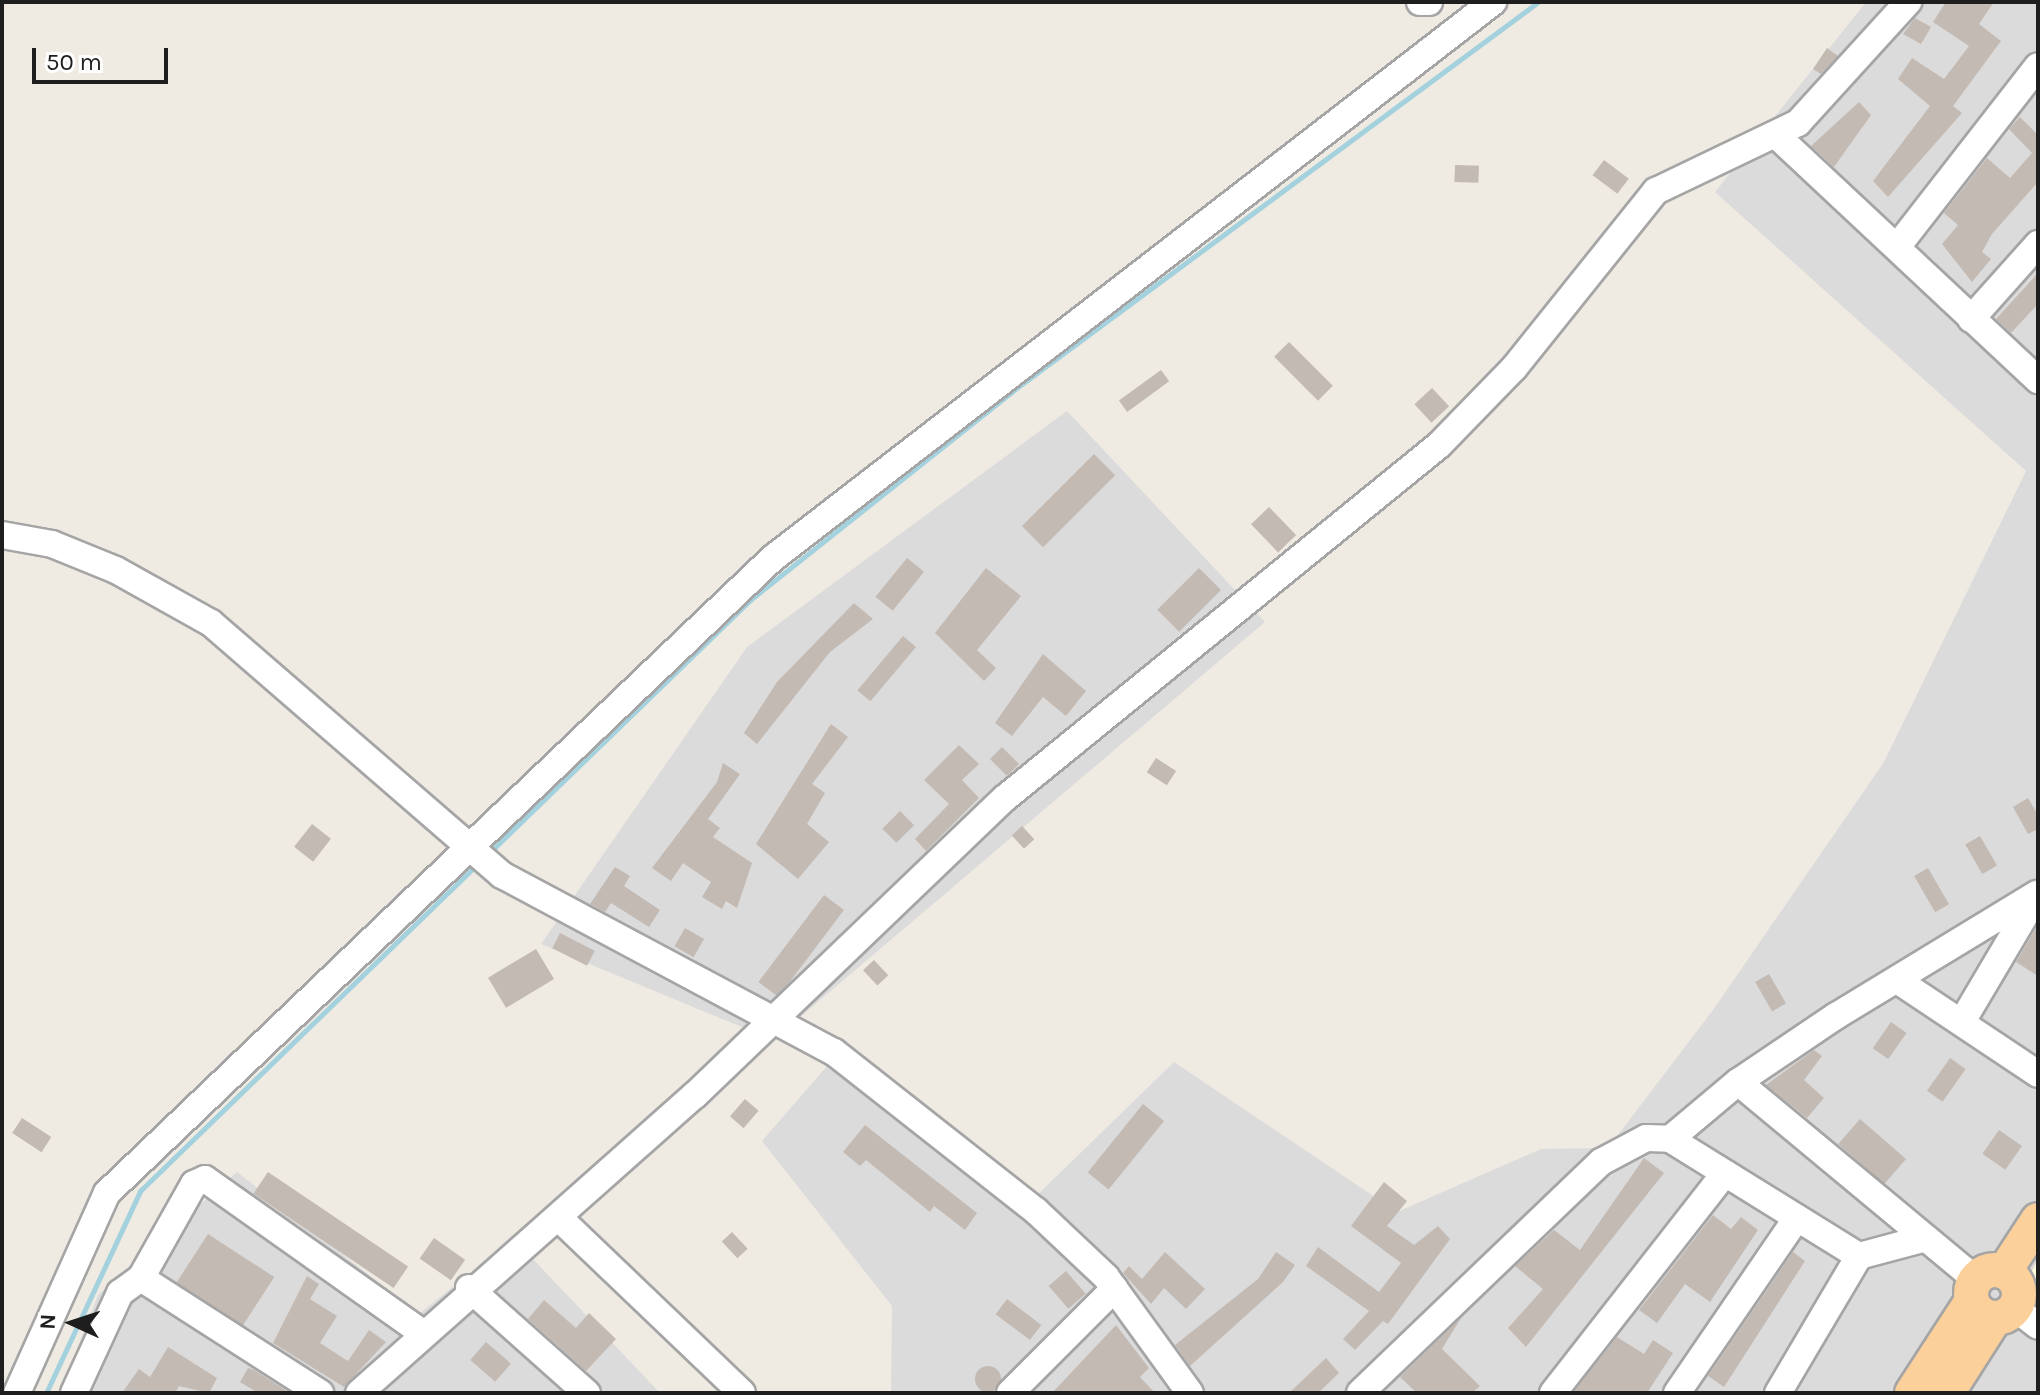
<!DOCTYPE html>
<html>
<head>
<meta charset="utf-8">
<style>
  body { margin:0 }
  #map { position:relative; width:2040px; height:1395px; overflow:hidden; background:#efebe3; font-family:Karla,sans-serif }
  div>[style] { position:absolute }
  .residential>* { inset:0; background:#dcdbdb }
  .education>* { inset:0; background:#fffedc }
  .stream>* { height:5px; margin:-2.5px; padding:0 2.5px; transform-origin:2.5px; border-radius:2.5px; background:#a3d1dd }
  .building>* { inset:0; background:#c3bab3; transform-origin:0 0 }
  .round { border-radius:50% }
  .roads { filter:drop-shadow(2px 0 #a5a5a5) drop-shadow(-2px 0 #a5a5a5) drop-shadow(0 2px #a5a5a5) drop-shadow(0 -2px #a5a5a5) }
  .minor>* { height:26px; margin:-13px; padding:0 13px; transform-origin:13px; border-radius:13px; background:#fff }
  .major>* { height:34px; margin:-17px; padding:0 17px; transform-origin:17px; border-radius:17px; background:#fcd09b }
  .major>.ring { margin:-17px; padding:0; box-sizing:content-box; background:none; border:34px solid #fcd09b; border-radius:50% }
  span { translate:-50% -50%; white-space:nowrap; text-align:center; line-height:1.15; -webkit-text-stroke:6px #fff; paint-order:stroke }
  .frame { position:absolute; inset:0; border:4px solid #1e1e1e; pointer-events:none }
  .north { position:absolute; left:32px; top:1283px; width:80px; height:80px; -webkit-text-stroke:6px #fff; paint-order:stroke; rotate:273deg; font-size:22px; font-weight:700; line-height:32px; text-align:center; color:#1e1e1e }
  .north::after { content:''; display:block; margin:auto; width:28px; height:36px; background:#1e1e1e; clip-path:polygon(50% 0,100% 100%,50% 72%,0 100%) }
  .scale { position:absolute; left:32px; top:48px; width:136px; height:36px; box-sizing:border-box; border:4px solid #1e1e1e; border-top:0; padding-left:10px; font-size:24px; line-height:28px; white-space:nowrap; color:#1e1e1e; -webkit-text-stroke:6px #fff; paint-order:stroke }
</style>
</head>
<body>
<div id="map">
  <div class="residential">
    <i style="clip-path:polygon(1866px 2px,2038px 2px,2038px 1393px,891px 1393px,892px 1306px,762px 1141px,835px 1057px,1028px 1204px,1174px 1062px,1397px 1212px,1541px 1149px,1608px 1148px,1713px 1010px,1884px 762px,2026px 471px,1715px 192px)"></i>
    <i style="clip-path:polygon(1067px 411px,1265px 622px,773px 1040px,541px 944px,747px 647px)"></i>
    <i style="clip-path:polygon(237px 1172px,419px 1314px,513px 1238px,660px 1393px,60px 1393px,98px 1295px)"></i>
  </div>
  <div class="education">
    <i style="clip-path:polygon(2038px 1260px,2038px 1317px,2016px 1300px)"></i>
  </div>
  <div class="stream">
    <i style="left:489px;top:853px;width:363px;rotate:-44.1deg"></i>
    <i style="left:750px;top:600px;width:347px;rotate:-38.5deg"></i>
    <i style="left:1022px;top:384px;width:642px;rotate:-36.51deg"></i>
    <i style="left:46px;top:1393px;width:223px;rotate:-65deg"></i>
    <i style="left:140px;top:1191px;width:472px;rotate:-44.1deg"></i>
  </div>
  <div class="building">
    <i style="clip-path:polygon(1946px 2px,1994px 2px,1979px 24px,2001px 41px,1953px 106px,1962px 113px,1888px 197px,1873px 181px,1930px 106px,1898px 79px,1912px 58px,1944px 79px,1969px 46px,1933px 22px)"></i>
    <i style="clip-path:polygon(1915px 18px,1931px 27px,1921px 44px,1903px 34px)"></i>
    <i style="clip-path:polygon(1827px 48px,1838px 56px,1821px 74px,1813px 69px)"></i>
    <i style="clip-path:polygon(1859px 102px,1871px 115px,1834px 167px,1811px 146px)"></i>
    <i style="clip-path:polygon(2020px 117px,2038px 135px,2038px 182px,1992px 234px,1982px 252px,1991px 259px,1972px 282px,1942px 244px,1958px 225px,1944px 213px,1987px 158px,2010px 178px,2032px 153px,2009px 129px)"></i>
    <i style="left:1604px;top:160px;width:31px;height:19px;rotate:37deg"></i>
    <i style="left:1455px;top:165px;width:24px;height:17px;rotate:2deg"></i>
    <i style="clip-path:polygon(2038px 273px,2038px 304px,2011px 333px,1996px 319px)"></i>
    <i style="left:1289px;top:342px;width:62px;height:21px;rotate:45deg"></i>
    <i style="left:1161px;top:370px;width:14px;height:52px;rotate:54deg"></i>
    <i style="left:1432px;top:388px;width:25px;height:24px;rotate:47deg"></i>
    <i style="left:1094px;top:454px;width:30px;height:102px;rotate:45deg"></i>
    <i style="left:1269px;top:507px;width:39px;height:25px;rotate:46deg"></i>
    <i style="left:907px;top:558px;width:22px;height:50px;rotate:39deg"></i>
    <i style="clip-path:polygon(986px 568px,1021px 596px,977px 650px,996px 668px,984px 681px,935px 633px)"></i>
    <i style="left:1199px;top:568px;width:31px;height:59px;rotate:45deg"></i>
    <i style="clip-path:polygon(854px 603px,873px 619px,830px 652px,757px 744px,744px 733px,777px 682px)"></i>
    <i style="left:903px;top:636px;width:17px;height:71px;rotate:40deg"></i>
    <i style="clip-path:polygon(1043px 654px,1086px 691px,1066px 716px,1043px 697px,1012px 736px,995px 723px)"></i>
    <i style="clip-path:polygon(831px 724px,848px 737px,812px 784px,825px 793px,807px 824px,829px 842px,798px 879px,756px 844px)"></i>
    <i style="clip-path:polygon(959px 745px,979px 764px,962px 780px,979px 798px,926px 851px,915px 839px,949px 804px,924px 780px)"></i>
    <i style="left:1002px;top:747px;width:24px;height:17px;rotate:45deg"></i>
    <i style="left:1156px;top:758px;width:24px;height:17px;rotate:33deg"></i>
    <i style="clip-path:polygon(723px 763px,740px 774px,708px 819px,720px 828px,713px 837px,752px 863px,737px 908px,726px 901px,722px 909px,702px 897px,711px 882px,683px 863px,671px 881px,652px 868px,717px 782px)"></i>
    <i style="clip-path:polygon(2028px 798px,2038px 815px,2038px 829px,2028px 834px,2013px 807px)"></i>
    <i style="left:900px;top:811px;width:20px;height:25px;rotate:45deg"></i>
    <i style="left:312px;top:824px;width:24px;height:29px;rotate:38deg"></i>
    <i style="left:1022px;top:826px;width:18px;height:14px;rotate:47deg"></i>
    <i style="left:1980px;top:836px;width:34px;height:17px;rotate:60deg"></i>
    <i style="clip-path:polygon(615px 867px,630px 876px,624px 886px,660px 910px,649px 927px,611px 903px,605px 912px,590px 904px)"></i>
    <i style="left:1928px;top:868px;width:42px;height:16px;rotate:60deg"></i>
    <i style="left:824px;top:895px;width:25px;height:109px;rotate:37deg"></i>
    <i style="clip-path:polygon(2038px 925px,2038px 976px,2016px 962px)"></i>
    <i style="left:685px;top:928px;width:22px;height:21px;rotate:30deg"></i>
    <i style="left:560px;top:933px;width:39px;height:17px;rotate:27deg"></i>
    <i style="left:536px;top:949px;width:35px;height:56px;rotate:59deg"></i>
    <i style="left:874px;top:960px;width:21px;height:15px;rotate:47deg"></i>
    <i style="left:1769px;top:974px;width:34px;height:16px;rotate:60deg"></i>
    <i style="left:1891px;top:1022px;width:19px;height:32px;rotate:35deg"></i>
    <i style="clip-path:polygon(1814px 1050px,1822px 1056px,1804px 1080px,1824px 1098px,1807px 1118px,1766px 1085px)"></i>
    <i style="left:1950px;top:1058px;width:19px;height:40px;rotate:35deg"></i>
    <i style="left:745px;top:1099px;width:18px;height:23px;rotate:41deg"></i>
    <i style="left:1143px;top:1104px;width:27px;height:88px;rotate:39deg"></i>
    <i style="left:22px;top:1118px;width:35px;height:18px;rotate:33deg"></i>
    <i style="left:1860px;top:1119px;width:61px;height:33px;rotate:41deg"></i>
    <i style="clip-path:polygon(865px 1125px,977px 1213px,965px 1230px,934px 1206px,930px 1212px,866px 1160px,860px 1166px,843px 1152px)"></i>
    <i style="left:1999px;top:1130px;width:28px;height:29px;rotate:35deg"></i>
    <i style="clip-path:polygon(1644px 1158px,1664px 1173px,1526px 1347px,1508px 1328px,1543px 1289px,1515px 1266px,1554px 1230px,1580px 1250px)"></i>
    <i style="left:268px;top:1172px;width:169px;height:26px;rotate:34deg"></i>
    <i style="clip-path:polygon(1384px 1182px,1407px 1201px,1387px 1226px,1414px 1245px,1438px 1226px,1450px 1239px,1388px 1324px,1383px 1321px,1355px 1350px,1343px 1339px,1369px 1311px,1306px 1266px,1318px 1247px,1379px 1292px,1401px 1263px,1351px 1226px)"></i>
    <i style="clip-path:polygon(1713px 1215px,1731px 1229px,1741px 1217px,1758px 1230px,1710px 1302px,1685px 1284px,1657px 1323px,1639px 1310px)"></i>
    <i style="left:732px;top:1232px;width:23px;height:14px;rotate:47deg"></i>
    <i style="left:208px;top:1234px;width:79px;height:58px;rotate:33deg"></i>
    <i style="left:434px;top:1238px;width:38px;height:25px;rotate:35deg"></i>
    <i style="clip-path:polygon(1165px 1252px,1205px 1289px,1186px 1309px,1164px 1288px,1151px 1304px,1123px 1273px,1129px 1266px,1142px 1279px)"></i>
    <i style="clip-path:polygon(1276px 1252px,1295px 1265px,1283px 1282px,1190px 1366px,1175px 1345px,1258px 1279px)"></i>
    <i style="clip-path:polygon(1793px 1252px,1805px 1261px,1724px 1387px,1708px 1376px)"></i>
    <i style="left:1066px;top:1271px;width:30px;height:23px;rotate:49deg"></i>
    <i style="clip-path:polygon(307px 1276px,319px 1284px,310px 1299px,337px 1316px,320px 1343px,348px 1361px,369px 1330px,386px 1342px,344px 1387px,273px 1343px)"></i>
    <i style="left:1007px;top:1299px;width:43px;height:19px;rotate:37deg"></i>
    <i style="clip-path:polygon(544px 1300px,576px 1328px,589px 1313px,616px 1339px,586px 1371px,528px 1319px)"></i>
    <i style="clip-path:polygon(1461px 1318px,1442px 1349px,1480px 1386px,1472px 1393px,1417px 1393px,1400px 1377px)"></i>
    <i style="clip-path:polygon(1116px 1325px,1149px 1368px,1140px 1377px,1155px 1393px,1052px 1393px)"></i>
    <i style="clip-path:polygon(1617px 1337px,1644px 1354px,1653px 1340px,1673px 1353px,1647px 1393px,1573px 1393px)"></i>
    <i style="left:486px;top:1342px;width:33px;height:24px;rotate:41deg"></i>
    <i style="clip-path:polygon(168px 1347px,217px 1378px,209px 1393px,179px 1386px,175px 1393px,122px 1393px,139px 1369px,150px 1377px)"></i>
    <i style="clip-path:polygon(1326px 1358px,1339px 1373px,1318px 1393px,1289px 1393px)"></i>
    <i class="round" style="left:975px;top:1366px;width:26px;height:26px"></i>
    <i style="clip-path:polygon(248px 1368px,254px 1370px,290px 1393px,258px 1393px,240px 1382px)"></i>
  </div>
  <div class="roads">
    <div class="minor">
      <i style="left:1420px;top:2px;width:9px"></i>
      <i style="left:1776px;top:135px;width:359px;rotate:43.1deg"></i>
      <i style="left:1897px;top:247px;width:229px;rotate:-52.1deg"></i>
      <i style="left:1971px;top:319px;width:101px;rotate:-48.2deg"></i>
      <i style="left:2px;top:535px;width:51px;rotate:10.2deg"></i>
      <i style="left:52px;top:544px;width:69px;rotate:22.1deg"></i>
      <i style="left:116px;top:570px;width:109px;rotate:29.2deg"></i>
      <i style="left:211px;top:623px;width:385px;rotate:40.9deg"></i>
      <i style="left:502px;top:875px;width:376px;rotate:28.1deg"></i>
      <i style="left:834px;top:1052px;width:257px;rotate:38.2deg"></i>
      <i style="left:1036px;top:1211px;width:96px;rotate:43.3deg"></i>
      <i style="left:1106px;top:1277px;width:143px;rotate:54.1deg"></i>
      <i style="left:1897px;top:980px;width:169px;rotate:33.7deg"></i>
      <i style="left:1963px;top:1020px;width:139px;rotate:-59.4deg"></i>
      <i style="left:1738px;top:1082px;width:308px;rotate:39.7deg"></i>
      <i style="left:1670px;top:1139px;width:89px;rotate:-40deg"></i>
      <i style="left:1738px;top:1082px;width:118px;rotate:-34deg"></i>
      <i style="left:1836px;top:1016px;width:235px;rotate:-31.3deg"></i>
      <i style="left:559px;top:1218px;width:253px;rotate:43.7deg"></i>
      <i style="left:141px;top:1278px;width:213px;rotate:32.7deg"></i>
      <i style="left:469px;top:1288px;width:158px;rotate:41.7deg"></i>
      <i style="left:2015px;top:1308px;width:29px;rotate:38deg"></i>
      <i style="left:17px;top:1393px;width:219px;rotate:-65.8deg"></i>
      <i style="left:107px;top:1193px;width:920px;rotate:-43.64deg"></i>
      <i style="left:773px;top:558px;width:910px;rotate:-37.68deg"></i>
      <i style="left:74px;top:1393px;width:110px;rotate:-65.3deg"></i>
      <i style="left:120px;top:1293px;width:26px;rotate:-36deg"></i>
      <i style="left:141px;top:1278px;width:108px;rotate:-60.6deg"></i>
      <i style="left:194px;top:1184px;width:12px;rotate:-24deg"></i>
      <i style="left:205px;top:1179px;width:265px;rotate:35.3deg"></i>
      <i style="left:359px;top:1393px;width:449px;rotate:-41.6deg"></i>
      <i style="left:695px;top:1095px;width:429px;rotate:-43.8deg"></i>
      <i style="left:1005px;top:798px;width:559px;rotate:-39.12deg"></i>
      <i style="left:1439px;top:445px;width:107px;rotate:-45.8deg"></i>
      <i style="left:1514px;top:368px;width:227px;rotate:-51.3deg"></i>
      <i style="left:1656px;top:191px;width:157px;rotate:-25.6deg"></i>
      <i style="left:1798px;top:123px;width:164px;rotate:-47.7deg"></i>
      <i style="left:1010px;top:1393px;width:148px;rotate:-45deg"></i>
      <i style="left:1360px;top:1393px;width:334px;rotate:-43.8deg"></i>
      <i style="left:1601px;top:1162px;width:51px;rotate:-28.1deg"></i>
      <i style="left:1646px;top:1138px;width:24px;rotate:2deg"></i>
      <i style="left:1670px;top:1139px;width:222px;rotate:31.8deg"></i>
      <i style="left:1553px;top:1393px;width:279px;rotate:-52deg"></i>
      <i style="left:1677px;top:1393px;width:212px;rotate:-55.6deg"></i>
      <i style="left:1778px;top:1393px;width:159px;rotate:-59.4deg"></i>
      <i style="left:1859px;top:1256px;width:69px;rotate:-15deg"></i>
    </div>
    <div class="major">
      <i class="ring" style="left:1971px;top:1270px;width:14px;height:14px"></i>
      <i style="left:2004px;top:1272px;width:62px;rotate:-56.8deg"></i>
      <i style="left:1912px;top:1393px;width:108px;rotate:-57deg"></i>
      <i style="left:1947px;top:1393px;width:89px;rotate:-57.4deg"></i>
    </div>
  </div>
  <div class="frame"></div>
  <div class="north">N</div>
  <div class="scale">50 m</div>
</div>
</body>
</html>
